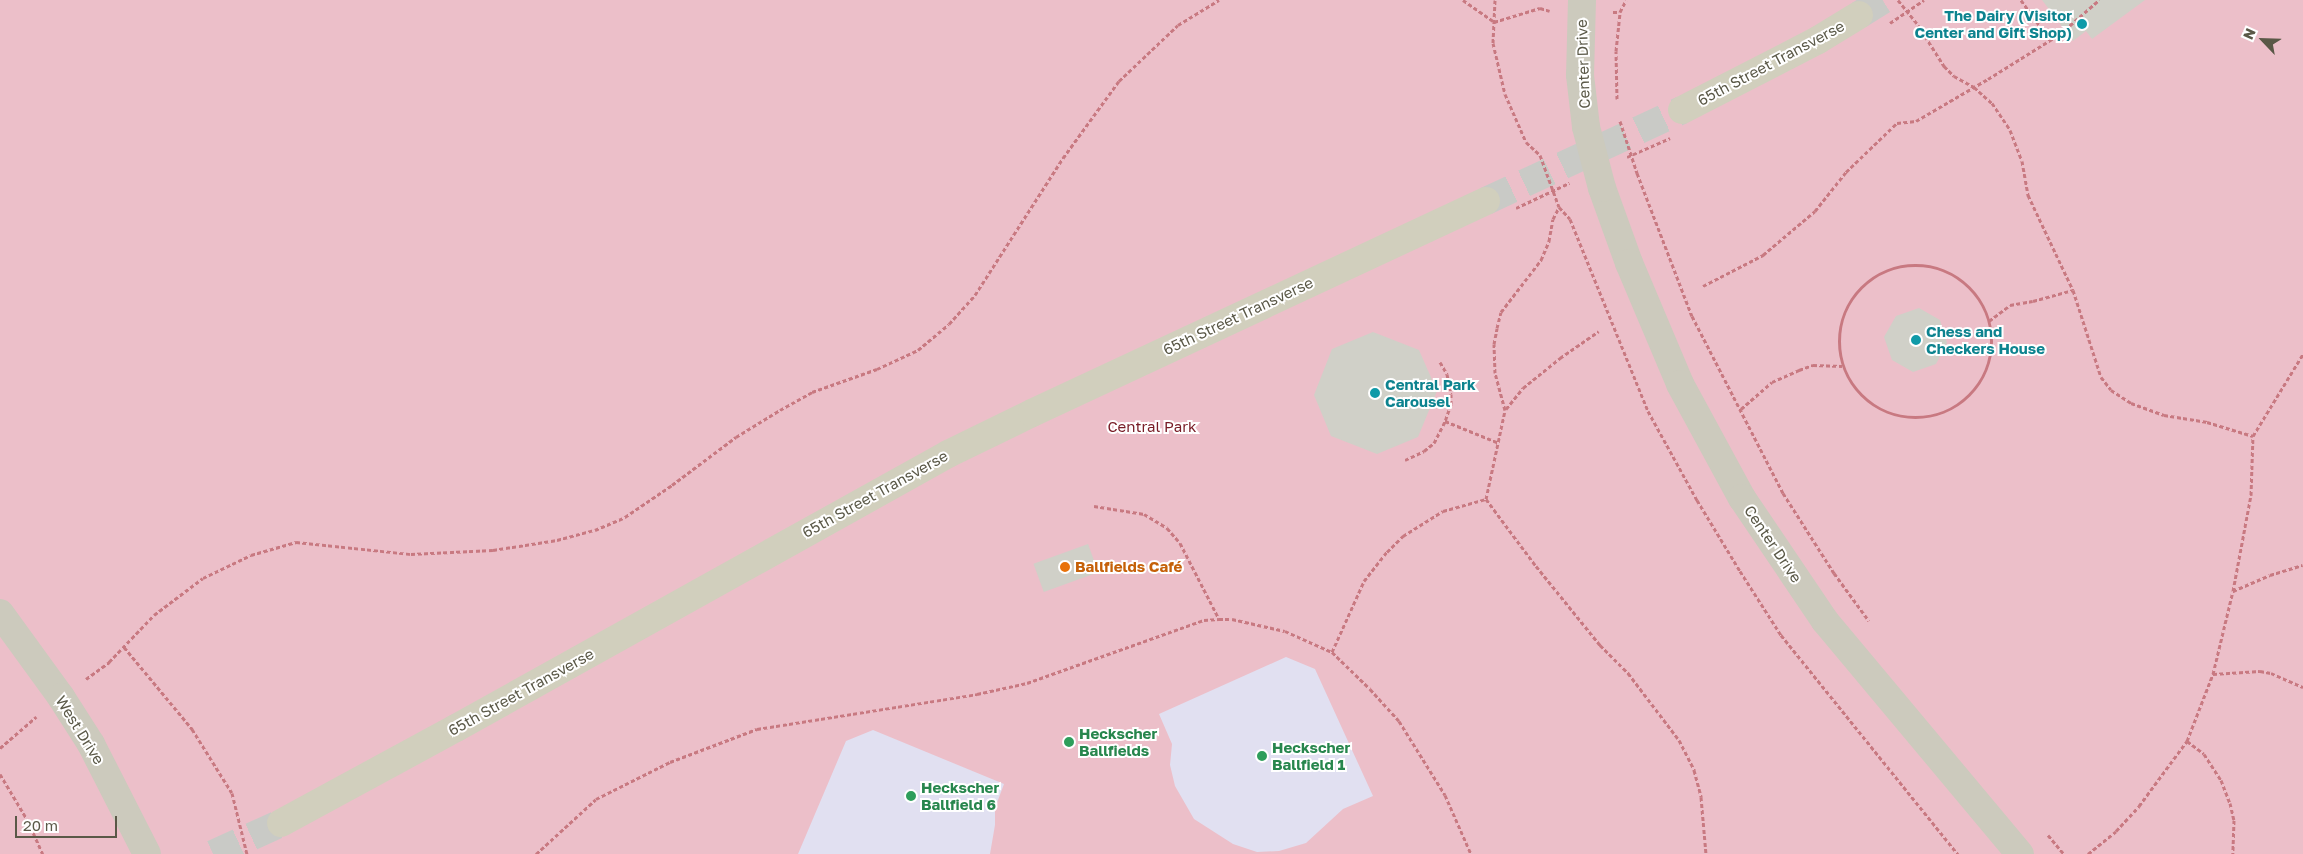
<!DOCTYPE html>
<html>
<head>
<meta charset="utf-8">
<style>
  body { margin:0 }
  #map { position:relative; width:2303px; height:854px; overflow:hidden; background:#eef0f1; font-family:"Golos Text",sans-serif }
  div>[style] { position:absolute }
  .green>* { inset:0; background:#ecbfc9; transform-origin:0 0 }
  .sand>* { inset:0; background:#e1e0f1 }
  .building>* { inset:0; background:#d0d0c8; transform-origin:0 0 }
  .secondary-tunnel>* { height:28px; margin-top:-14px; transform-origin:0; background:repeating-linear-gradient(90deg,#c9cac6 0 28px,transparent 0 42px) }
  .path>* { height:3px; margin-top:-1.5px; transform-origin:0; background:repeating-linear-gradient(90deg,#c87981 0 4px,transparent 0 6.5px) }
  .path>.ring { margin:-1.5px; padding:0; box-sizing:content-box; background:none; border:3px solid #c87981; border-radius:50% }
  .street>* { height:28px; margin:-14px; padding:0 14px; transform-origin:14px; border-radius:14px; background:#cccabd }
  .secondary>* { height:28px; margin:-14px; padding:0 14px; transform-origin:14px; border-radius:14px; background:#d1cfbd }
  .path-bridge>* { height:3px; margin-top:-1.5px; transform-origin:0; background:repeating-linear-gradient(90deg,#c87981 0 4px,transparent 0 6.5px) }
  .street-bridge>* { height:28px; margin:-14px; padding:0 14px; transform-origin:14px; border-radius:14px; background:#cccabd }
  .dots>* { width:14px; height:14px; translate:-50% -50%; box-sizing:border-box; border:2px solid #fff; border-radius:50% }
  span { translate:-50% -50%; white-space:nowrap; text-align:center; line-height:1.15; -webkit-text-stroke:4px #fff; paint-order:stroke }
  .culture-label { font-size:15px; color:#0d838f; font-weight:700 }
  .right { translate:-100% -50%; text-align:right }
  .left { translate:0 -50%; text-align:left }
  .street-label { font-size:15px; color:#5a5847 }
  .park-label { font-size:15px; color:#781c26 }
  .food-label { font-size:15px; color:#c56008; font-weight:700 }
  .leisure-label { font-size:15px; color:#27864d; font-weight:700 }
  .north { position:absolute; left:2238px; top:15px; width:50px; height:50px; -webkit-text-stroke:4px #fff; paint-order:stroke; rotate:294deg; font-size:14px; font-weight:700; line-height:20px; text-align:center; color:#5a5847 }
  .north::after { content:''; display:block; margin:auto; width:18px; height:22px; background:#5a5847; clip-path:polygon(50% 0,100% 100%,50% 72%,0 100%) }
  .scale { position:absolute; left:15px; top:816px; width:102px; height:22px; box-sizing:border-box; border:2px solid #5a5847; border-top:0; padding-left:6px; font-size:15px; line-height:18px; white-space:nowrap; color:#5a5847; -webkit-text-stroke:4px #fff; paint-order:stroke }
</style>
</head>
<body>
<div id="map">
  <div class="green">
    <i style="left:0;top:0;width:2303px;height:854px"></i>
  </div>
  <div class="sand">
    <i style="clip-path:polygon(1286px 657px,1315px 669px,1373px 796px,1343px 809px,1306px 843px,1279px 851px,1257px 852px,1233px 844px,1194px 819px,1175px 786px,1170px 765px,1172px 744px,1159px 714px)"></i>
    <i style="clip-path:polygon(873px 730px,1004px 784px,995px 808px,995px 825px,990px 854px,798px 854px,846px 741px)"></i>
  </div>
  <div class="building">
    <i style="clip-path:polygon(2042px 0,2145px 0,2092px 39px,2086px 31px,2073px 41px)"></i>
    <i style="clip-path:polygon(1919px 308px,1940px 320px,1947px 343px,1936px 364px,1913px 372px,1892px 360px,1884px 337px,1896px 316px)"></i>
    <i style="clip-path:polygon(1373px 332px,1419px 350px,1437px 391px,1418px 437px,1377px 454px,1331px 436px,1314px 395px,1332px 349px)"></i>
    <i style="left:1088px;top:544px;width:30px;height:58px;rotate:70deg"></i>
  </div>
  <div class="secondary-tunnel">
    <i style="left:1859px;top:15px;width:28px;rotate:-32deg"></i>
    <i style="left:1486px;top:201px;width:216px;rotate:-24.9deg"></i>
    <i style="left:213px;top:854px;width:75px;rotate:-24.5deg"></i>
  </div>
  <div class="path">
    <i style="left:1463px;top:0;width:38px;rotate:35deg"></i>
    <i style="left:1494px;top:22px;width:48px;rotate:-16.9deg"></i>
    <i style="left:1540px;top:8px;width:10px;rotate:17deg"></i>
    <i style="left:1495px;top:0;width:43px;rotate:92.7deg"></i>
    <i style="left:1493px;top:43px;width:52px;rotate:76.8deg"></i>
    <i style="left:1505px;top:94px;width:52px;rotate:66.4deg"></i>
    <i style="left:1526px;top:142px;width:19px;rotate:43deg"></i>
    <i style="left:2021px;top:0;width:49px;rotate:54.1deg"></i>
    <i style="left:1613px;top:12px;width:7px"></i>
    <i style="left:1620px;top:12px;width:13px;rotate:-63deg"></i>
    <i style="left:1890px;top:23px;width:41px;rotate:-34.1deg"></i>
    <i style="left:1918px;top:25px;width:49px;rotate:57.6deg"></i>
    <i style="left:1944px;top:66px;width:14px;rotate:45deg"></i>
    <i style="left:1954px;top:76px;width:23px;rotate:29deg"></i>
    <i style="left:1974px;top:87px;width:24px;rotate:42deg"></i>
    <i style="left:1992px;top:103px;width:32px;rotate:56deg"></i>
    <i style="left:2010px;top:130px;width:33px;rotate:69deg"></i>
    <i style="left:2022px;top:161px;width:35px;rotate:80deg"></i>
    <i style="left:2028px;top:195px;width:105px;rotate:64.7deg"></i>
    <i style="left:2073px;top:290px;width:91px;rotate:72.2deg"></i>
    <i style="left:2101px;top:377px;width:16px;rotate:52deg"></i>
    <i style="left:2111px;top:390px;width:24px;rotate:33deg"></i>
    <i style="left:2131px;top:403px;width:35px;rotate:20deg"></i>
    <i style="left:2164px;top:415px;width:44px;rotate:9.2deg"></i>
    <i style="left:2207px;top:422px;width:48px;rotate:16.9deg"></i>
    <i style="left:1617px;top:99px;width:48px;rotate:-91.2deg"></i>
    <i style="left:1616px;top:51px;width:39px;rotate:-84deg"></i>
    <i style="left:1627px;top:157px;width:47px;rotate:-23.8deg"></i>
    <i style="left:1637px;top:173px;width:153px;rotate:69deg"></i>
    <i style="left:1692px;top:316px;width:199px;rotate:62.8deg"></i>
    <i style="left:1783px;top:493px;width:95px;rotate:57.5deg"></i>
    <i style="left:1834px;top:573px;width:59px;rotate:53.9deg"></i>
    <i style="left:1516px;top:208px;width:59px;rotate:-25.3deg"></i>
    <i class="ring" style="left:1839px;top:265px;width:149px;height:149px"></i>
    <i style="left:1703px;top:286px;width:68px;rotate:-27.3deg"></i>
    <i style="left:1763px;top:255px;width:68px;rotate:-40.2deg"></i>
    <i style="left:1815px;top:211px;width:50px;rotate:-51.5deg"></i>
    <i style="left:1846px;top:172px;width:71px;rotate:-43.9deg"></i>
    <i style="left:1897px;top:123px;width:19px;rotate:-6deg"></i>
    <i style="left:1916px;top:121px;width:83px;rotate:-30.3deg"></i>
    <i style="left:1988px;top:79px;width:85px;rotate:-32deg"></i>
    <i style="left:2060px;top:34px;width:52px;rotate:-41.1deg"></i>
    <i style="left:1989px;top:321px;width:26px;rotate:-37deg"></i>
    <i style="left:2010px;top:305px;width:23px;rotate:-10deg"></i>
    <i style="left:2033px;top:301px;width:41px;rotate:-15.4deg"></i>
    <i style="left:1440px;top:362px;width:14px;rotate:60deg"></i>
    <i style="left:1447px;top:374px;width:20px;rotate:79deg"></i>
    <i style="left:1451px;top:394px;width:10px;rotate:90deg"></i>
    <i style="left:1451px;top:404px;width:18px;rotate:109deg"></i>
    <i style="left:1445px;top:421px;width:58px;rotate:22.2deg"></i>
    <i style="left:1506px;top:409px;width:27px;rotate:-51deg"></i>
    <i style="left:1523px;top:388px;width:48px;rotate:-39deg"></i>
    <i style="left:1560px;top:358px;width:47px;rotate:-34.7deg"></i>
    <i style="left:1741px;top:409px;width:41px;rotate:-41.1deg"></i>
    <i style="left:1772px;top:382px;width:30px;rotate:-24deg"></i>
    <i style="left:1799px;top:370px;width:15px;rotate:-20deg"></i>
    <i style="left:1813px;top:365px;width:29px;rotate:2deg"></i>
    <i style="left:1405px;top:460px;width:21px;rotate:-25deg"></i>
    <i style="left:1424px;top:451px;width:13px;rotate:-39deg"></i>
    <i style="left:1434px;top:443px;width:25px;rotate:-63deg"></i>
    <i style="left:1486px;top:499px;width:91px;rotate:-77.9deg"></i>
    <i style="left:1505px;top:410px;width:38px;rotate:-105deg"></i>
    <i style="left:1495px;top:373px;width:29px;rotate:-92deg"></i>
    <i style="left:1494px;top:344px;width:16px;rotate:-79deg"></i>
    <i style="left:1497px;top:328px;width:16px;rotate:-76deg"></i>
    <i style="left:1501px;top:312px;width:66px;rotate:-52.4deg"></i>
    <i style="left:1541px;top:260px;width:21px;rotate:-67deg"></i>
    <i style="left:1549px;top:241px;width:22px;rotate:-80deg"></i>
    <i style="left:1553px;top:219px;width:13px;rotate:-63deg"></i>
    <i style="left:1559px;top:207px;width:16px;rotate:47deg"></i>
    <i style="left:1570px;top:219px;width:207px;rotate:67.9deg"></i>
    <i style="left:1648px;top:411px;width:102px;rotate:61.2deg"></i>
    <i style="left:1697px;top:500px;width:83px;rotate:58.8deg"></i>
    <i style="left:1740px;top:571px;width:76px;rotate:57.4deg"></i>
    <i style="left:1781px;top:635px;width:282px;rotate:51.1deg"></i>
    <i style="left:1486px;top:499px;width:84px;rotate:53.3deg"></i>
    <i style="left:1536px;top:566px;width:102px;rotate:51deg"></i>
    <i style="left:1600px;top:645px;width:40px;rotate:45deg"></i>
    <i style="left:1628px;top:673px;width:84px;rotate:52.7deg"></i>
    <i style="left:1679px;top:740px;width:34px;rotate:63deg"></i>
    <i style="left:1694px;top:770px;width:28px;rotate:75deg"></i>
    <i style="left:1701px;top:797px;width:57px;rotate:85deg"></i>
    <i style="left:1094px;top:506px;width:51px;rotate:9.1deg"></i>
    <i style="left:1144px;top:514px;width:27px;rotate:31deg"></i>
    <i style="left:1167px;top:528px;width:20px;rotate:49deg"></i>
    <i style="left:1180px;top:543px;width:85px;rotate:62.8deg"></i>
    <i style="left:2233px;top:591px;width:40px;rotate:-23.4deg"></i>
    <i style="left:2270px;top:575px;width:34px;rotate:-17deg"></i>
    <i style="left:124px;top:647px;width:107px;rotate:50.3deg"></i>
    <i style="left:192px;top:729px;width:75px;rotate:58deg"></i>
    <i style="left:232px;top:793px;width:63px;rotate:76.2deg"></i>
    <i style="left:1332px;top:652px;width:78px;rotate:-65.7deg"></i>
    <i style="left:1364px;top:581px;width:37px;rotate:-52deg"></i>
    <i style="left:1387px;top:552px;width:23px;rotate:-45deg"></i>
    <i style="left:1403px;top:536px;width:47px;rotate:-32deg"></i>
    <i style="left:1443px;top:511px;width:45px;rotate:-15.6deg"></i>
    <i style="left:2213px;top:674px;width:47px;rotate:-3.7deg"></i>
    <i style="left:2260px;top:671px;width:11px;rotate:10deg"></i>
    <i style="left:2271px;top:673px;width:35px;rotate:24deg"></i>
    <i style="left:86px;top:679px;width:29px;rotate:-36deg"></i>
    <i style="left:109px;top:662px;width:65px;rotate:-46.2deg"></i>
    <i style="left:154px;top:615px;width:61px;rotate:-37.1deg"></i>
    <i style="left:203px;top:578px;width:53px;rotate:-25.6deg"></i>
    <i style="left:251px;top:555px;width:47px;rotate:-16.1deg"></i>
    <i style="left:296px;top:542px;width:116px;rotate:6deg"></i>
    <i style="left:411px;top:554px;width:82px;rotate:-2.8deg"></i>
    <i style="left:493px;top:550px;width:65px;rotate:-8.9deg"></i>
    <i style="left:557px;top:540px;width:39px;rotate:-15deg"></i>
    <i style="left:595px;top:530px;width:33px;rotate:-23deg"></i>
    <i style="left:625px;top:517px;width:57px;rotate:-34.2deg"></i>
    <i style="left:672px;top:485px;width:80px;rotate:-36.9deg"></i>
    <i style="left:736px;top:437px;width:52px;rotate:-31.5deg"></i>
    <i style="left:780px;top:410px;width:37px;rotate:-29deg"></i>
    <i style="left:812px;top:392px;width:69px;rotate:-19.5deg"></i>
    <i style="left:877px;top:369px;width:45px;rotate:-24.9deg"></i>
    <i style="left:918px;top:350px;width:40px;rotate:-40deg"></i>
    <i style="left:949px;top:324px;width:39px;rotate:-48deg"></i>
    <i style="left:975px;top:295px;width:163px;rotate:-57.3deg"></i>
    <i style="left:1063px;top:158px;width:95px;rotate:-54deg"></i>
    <i style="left:1119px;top:81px;width:81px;rotate:-43.5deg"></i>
    <i style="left:1178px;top:25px;width:48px;rotate:-31.4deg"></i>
    <i style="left:2187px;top:741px;width:21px;rotate:37deg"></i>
    <i style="left:2204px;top:754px;width:31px;rotate:57deg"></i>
    <i style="left:2221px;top:780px;width:25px;rotate:69deg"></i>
    <i style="left:2230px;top:803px;width:17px;rotate:77deg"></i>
    <i style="left:2234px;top:820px;width:34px;rotate:92deg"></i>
    <i style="left:0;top:748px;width:48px;rotate:-40.7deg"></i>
    <i style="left:0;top:774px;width:55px;rotate:59.2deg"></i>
    <i style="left:28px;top:821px;width:36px;rotate:66deg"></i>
    <i style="left:2048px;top:835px;width:25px;rotate:50deg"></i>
    <i style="left:536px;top:854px;width:81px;rotate:-42.5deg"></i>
    <i style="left:596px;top:799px;width:83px;rotate:-26.6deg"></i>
    <i style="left:670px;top:762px;width:93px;rotate:-20.8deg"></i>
    <i style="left:757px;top:729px;width:223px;rotate:-9deg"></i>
    <i style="left:977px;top:694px;width:51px;rotate:-12.4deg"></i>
    <i style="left:1027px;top:683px;width:188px;rotate:-19.6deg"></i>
    <i style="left:1204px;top:620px;width:15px;rotate:-4deg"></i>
    <i style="left:1219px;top:619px;width:13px"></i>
    <i style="left:1232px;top:619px;width:54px;rotate:12.8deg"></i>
    <i style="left:1285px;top:631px;width:51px;rotate:24.1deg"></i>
    <i style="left:1332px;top:652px;width:53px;rotate:44.2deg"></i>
    <i style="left:1370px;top:689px;width:43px;rotate:47.8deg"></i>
    <i style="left:1399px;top:721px;width:87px;rotate:58.1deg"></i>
    <i style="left:1445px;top:795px;width:64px;rotate:66.2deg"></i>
    <i style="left:2088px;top:854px;width:36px;rotate:-39deg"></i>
    <i style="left:2116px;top:831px;width:34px;rotate:-47deg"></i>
    <i style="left:2139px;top:806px;width:81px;rotate:-53.6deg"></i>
    <i style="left:2187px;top:741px;width:72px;rotate:-68.8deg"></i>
    <i style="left:2213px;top:674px;width:85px;rotate:-76.5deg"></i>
    <i style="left:2233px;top:591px;width:98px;rotate:-79.4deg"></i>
    <i style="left:2251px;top:495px;width:59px;rotate:-88.1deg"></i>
    <i style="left:2253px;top:436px;width:96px;rotate:-58.6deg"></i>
  </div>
  <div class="street">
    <i style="left:1582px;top:0;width:75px;rotate:91.5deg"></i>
    <i style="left:1580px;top:75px;width:52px;rotate:83.4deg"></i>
    <i style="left:1602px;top:188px;width:80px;rotate:70.2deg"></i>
    <i style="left:1629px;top:263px;width:131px;rotate:67.1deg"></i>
    <i style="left:1680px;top:384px;width:130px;rotate:61.5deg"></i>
    <i style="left:1742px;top:498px;width:148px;rotate:56deg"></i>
    <i style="left:1825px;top:621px;width:304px;rotate:50.1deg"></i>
    <i style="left:0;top:613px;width:104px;rotate:54deg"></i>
    <i style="left:61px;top:697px;width:56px;rotate:57.4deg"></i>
    <i style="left:91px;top:744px;width:123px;rotate:63deg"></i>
  </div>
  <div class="secondary">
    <i style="left:1682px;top:110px;width:153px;rotate:-27.2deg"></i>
    <i style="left:1818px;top:40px;width:48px;rotate:-31.4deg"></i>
    <i style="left:281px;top:823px;width:199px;rotate:-28.5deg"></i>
    <i style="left:456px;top:728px;width:563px;rotate:-29.11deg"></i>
    <i style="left:948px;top:454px;width:93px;rotate:-26deg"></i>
    <i style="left:1032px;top:413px;width:501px;rotate:-25.03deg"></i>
  </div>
  <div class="path-bridge">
    <i style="left:1898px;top:0;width:32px;rotate:51deg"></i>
    <i style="left:1620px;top:121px;width:55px;rotate:71.9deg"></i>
    <i style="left:1540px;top:155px;width:55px;rotate:69.9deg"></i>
  </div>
  <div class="street-bridge">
    <i style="left:1586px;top:127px;width:63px;rotate:75.3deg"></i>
  </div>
  <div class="dots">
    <i style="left:2082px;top:24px;background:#0f9aa8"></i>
    <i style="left:1916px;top:340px;background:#0f9aa8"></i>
    <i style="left:1375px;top:393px;background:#0f9aa8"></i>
    <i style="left:1065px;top:567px;background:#e8710a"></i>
    <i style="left:1069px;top:742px;background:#2e9e5b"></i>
    <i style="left:1262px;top:756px;background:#2e9e5b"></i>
    <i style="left:911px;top:796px;background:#2e9e5b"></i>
  </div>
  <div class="culture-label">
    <span class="right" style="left:2072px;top:24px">The Dairy (Visitor<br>Center and Gift Shop)</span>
    <span class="left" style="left:1926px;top:340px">Chess and<br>Checkers House</span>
    <span class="left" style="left:1385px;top:393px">Central Park<br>Carousel</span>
  </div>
  <div class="street-label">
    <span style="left:1771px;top:63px;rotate:-28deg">65th Street Transverse</span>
    <span style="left:1583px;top:64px;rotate:-92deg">Center Drive</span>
    <span style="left:1238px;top:316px;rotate:-25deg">65th Street Transverse</span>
    <span style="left:875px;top:494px;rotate:-29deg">65th Street Transverse</span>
    <span style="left:1773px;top:544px;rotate:56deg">Center Drive</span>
    <span style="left:521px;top:692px;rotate:-29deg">65th Street Transverse</span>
    <span style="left:80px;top:730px;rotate:58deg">West Drive</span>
  </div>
  <div class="park-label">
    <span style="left:1152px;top:427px">Central Park</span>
  </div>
  <div class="food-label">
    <span class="left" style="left:1075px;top:567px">Ballfields Café</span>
  </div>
  <div class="leisure-label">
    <span class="left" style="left:1079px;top:742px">Heckscher<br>Ballfields</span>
    <span class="left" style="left:1272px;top:756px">Heckscher<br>Ballfield 1</span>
    <span class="left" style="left:921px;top:796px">Heckscher<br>Ballfield 6</span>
  </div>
  <div class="north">N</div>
  <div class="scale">20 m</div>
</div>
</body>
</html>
